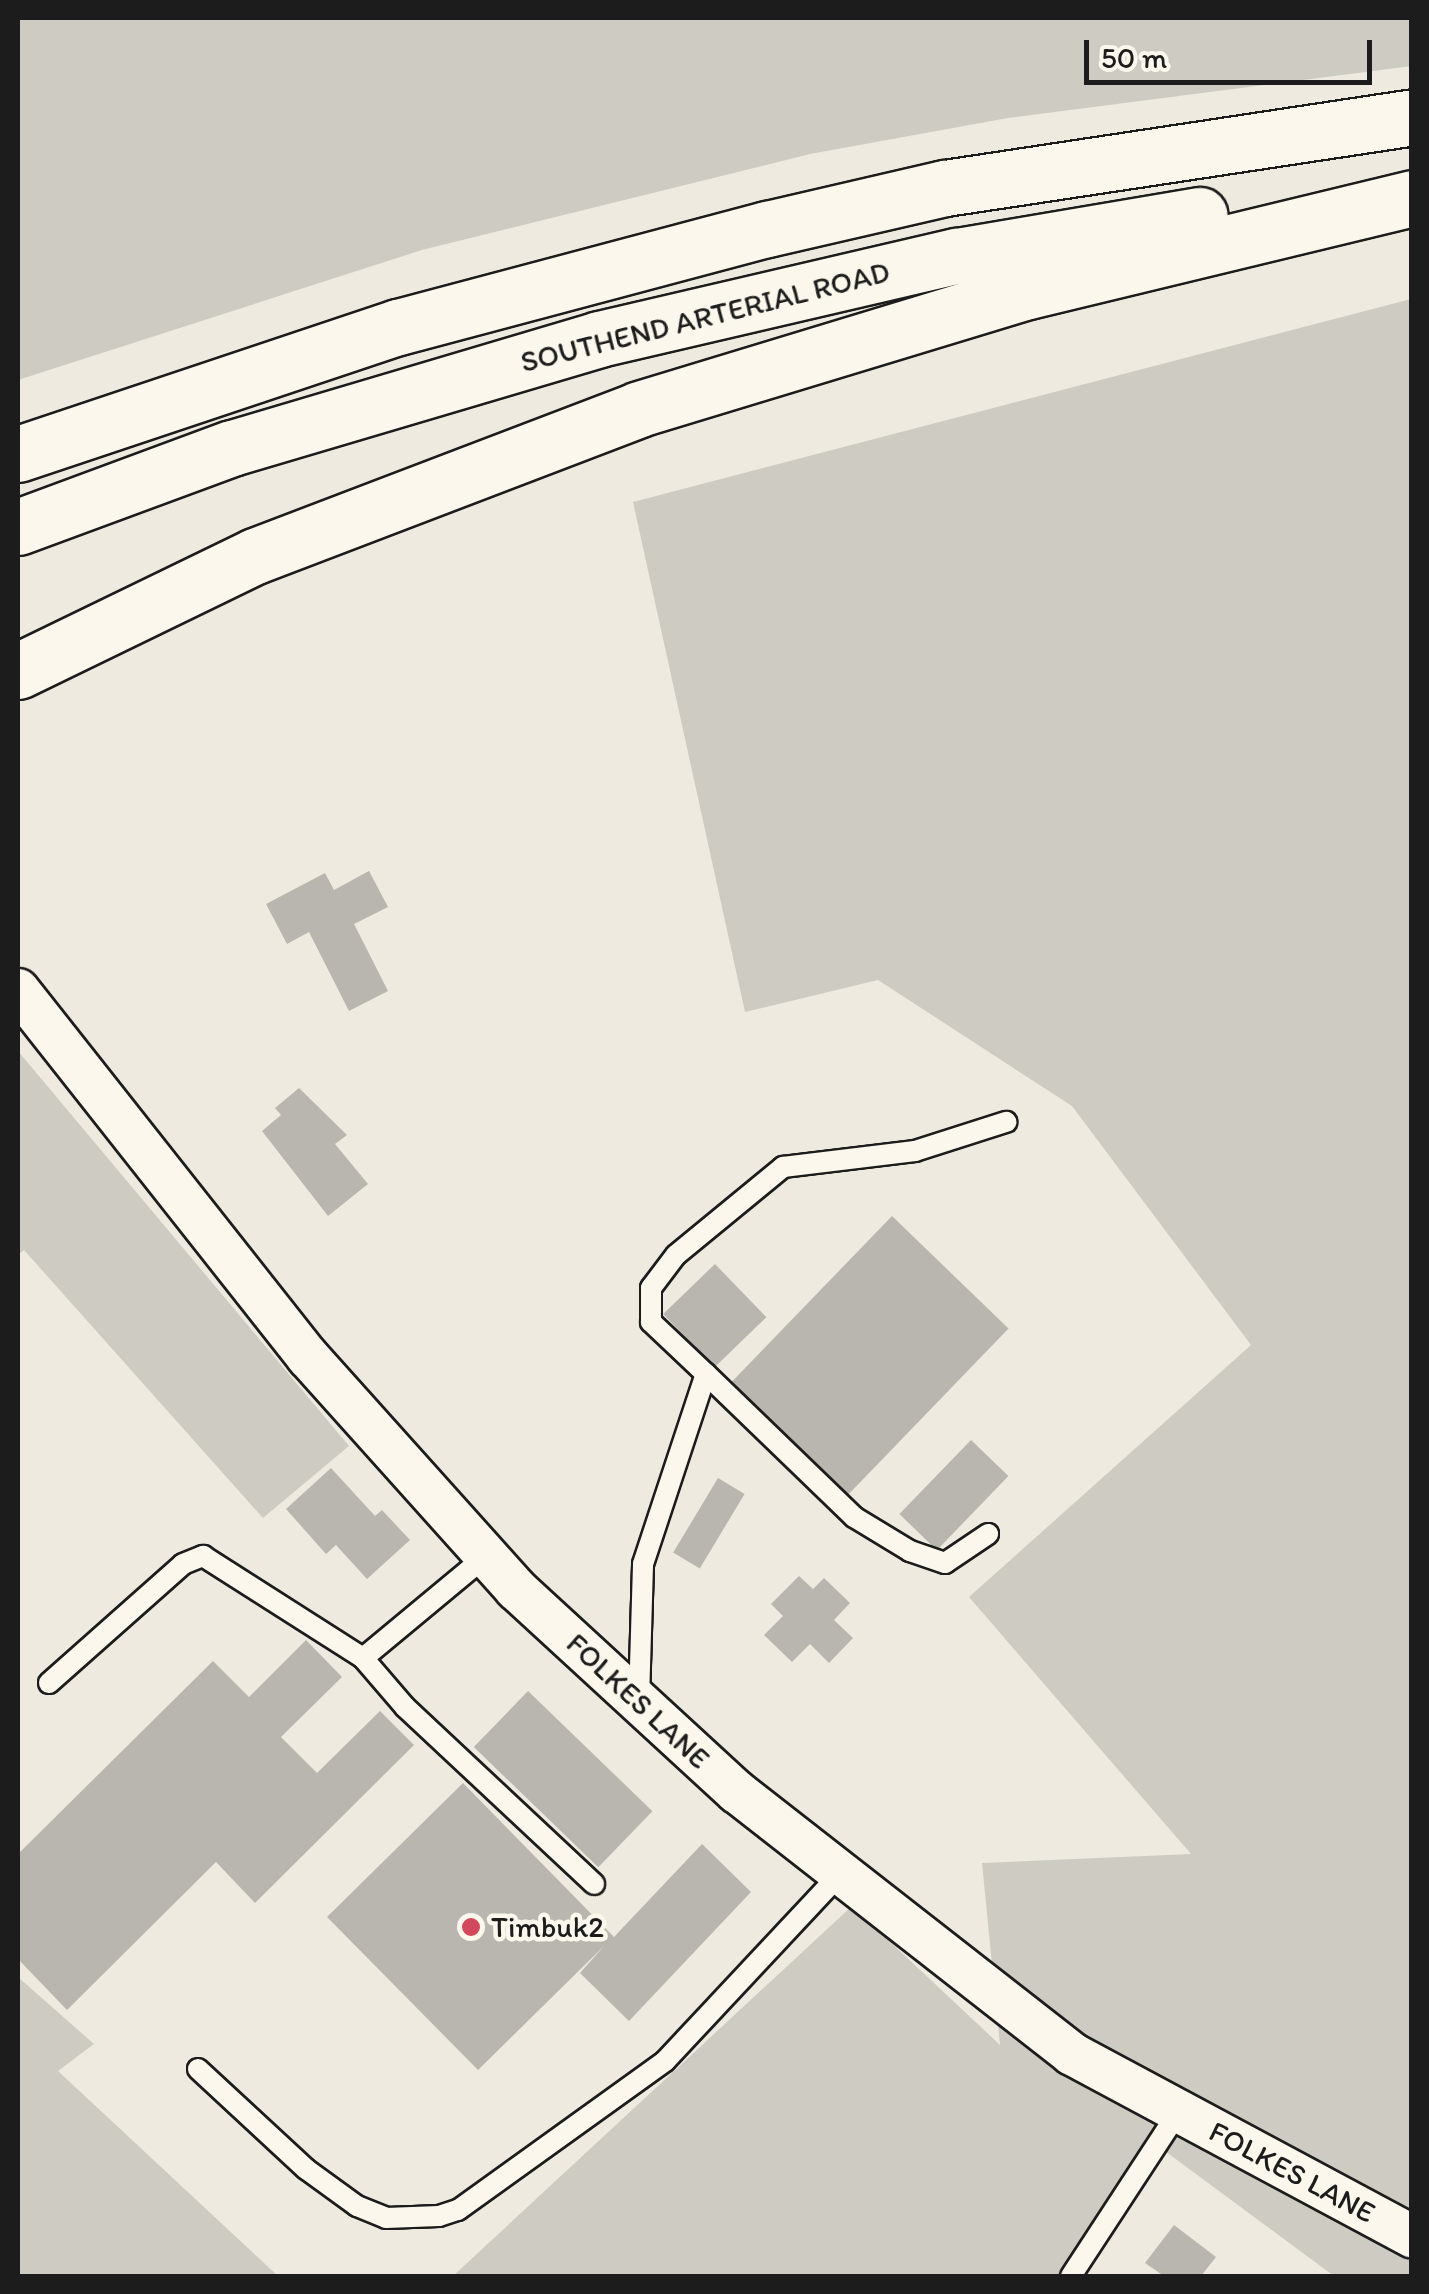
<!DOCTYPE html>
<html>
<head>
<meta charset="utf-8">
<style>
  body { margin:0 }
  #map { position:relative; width:1429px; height:2294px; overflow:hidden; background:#eeeadf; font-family:Itim,sans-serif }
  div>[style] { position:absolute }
  .green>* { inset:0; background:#ceccc2 }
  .building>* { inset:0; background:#b9b6af; transform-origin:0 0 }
  .roads { filter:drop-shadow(2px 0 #1c1c1c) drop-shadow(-2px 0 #1c1c1c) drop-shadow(0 2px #1c1c1c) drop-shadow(0 -2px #1c1c1c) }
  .lane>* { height:20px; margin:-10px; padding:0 10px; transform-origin:10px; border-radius:10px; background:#fbf7ec }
  .street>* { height:42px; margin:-21px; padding:0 21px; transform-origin:21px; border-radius:21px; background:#fbf7ec }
  .highway>* { height:55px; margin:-27.5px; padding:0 27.5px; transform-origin:27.5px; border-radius:27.5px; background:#fbf7ec }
  .dots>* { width:28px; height:28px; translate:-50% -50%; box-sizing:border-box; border:5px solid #fbf7ec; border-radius:50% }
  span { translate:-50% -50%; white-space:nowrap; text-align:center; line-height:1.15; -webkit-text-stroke:9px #fbf7ec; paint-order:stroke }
  .street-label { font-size:30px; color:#1c1c1c }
  .poi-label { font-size:30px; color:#1c1c1c }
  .left { translate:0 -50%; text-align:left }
  .frame { position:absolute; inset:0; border:20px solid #1c1c1c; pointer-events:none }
  .scale { position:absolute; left:1084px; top:40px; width:288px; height:45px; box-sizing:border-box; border:5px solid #1c1c1c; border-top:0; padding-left:12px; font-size:30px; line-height:35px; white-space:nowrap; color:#1c1c1c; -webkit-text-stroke:8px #fbf7ec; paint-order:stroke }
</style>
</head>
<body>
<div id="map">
  <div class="green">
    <i style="clip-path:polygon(18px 18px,1411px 18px,1412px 66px,1008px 118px,810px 154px,422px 250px,18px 380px)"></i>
    <i style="clip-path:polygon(1411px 299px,1411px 2276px,1334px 2276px,1150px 2140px,1061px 2276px,453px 2276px,852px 1906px,1000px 2045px,982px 1863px,1191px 1854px,969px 1597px,1251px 1345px,1072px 1106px,878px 980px,745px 1012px,633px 502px)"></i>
    <i style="clip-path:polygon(18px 1051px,349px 1446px,263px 1518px,24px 1250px,18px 1255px)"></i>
    <i style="clip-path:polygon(18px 1977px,94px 2044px,58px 2071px,278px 2276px,18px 2276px)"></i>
  </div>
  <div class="building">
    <i style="clip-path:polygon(369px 871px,388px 907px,354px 924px,388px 991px,349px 1011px,309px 932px,287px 944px,266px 904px,325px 873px,334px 890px)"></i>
    <i style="clip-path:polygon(299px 1088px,347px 1135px,335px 1144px,368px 1184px,328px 1216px,262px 1131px,281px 1115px,275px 1108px)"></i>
    <i style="left:892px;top:1216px;width:162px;height:233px;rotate:44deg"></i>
    <i style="left:715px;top:1264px;width:74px;height:72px;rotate:46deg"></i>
    <i style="left:971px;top:1440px;width:52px;height:103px;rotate:44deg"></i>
    <i style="clip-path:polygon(331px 1468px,375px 1516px,382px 1510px,410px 1540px,367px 1579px,336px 1545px,326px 1554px,286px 1509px)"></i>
    <i style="left:718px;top:1478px;width:31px;height:87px;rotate:31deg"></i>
    <i style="clip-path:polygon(799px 1576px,813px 1589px,824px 1578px,850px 1603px,834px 1620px,853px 1638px,829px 1663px,810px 1644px,792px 1662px,764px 1635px,783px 1616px,771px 1604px)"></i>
    <i style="clip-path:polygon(306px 1640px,342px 1677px,281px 1737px,317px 1773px,380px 1711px,414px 1745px,255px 1903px,216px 1862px,67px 2010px,18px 1959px,18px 1854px,213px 1661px,249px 1697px)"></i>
    <i style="left:528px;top:1691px;width:173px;height:78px;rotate:44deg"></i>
    <i style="clip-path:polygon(463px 1783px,614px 1937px,702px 1844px,751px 1892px,629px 2021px,580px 1973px,604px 1946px,478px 2070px,327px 1917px)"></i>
    <i style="clip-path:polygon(1174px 2225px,1216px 2257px,1201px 2276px,1164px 2276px,1145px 2263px)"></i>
  </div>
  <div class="roads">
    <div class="lane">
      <i style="left:706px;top:1374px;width:76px;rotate:-136.6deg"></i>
      <i style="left:651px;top:1322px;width:34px;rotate:-90deg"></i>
      <i style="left:651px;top:1288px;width:41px;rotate:-52.9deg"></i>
      <i style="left:676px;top:1255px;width:139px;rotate:-39.4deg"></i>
      <i style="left:783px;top:1167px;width:133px;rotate:-6.9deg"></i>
      <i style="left:915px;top:1151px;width:96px;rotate:-17.7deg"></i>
      <i style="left:486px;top:1556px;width:160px;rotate:140.3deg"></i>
      <i style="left:363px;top:1658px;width:65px;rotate:49.4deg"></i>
      <i style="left:405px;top:1707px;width:259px;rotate:43.1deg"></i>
      <i style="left:49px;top:1683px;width:179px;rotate:-41.6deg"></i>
      <i style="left:183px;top:1564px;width:22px;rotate:-22deg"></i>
      <i style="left:203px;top:1556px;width:190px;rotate:32.5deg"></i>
      <i style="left:639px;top:1700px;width:136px;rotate:-88.3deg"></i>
      <i style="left:643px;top:1564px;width:200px;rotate:-71.7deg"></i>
      <i style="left:706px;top:1374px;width:206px;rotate:44deg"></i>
      <i style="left:854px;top:1517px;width:66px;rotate:31.3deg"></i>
      <i style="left:910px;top:1551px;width:37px;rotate:19deg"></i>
      <i style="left:945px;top:1563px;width:52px;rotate:-34deg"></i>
      <i style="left:198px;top:2069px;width:147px;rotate:42.8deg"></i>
      <i style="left:306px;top:2169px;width:63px;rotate:36deg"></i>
      <i style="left:357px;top:2206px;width:31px;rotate:22deg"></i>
      <i style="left:386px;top:2218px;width:53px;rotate:-2.2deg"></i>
      <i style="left:439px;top:2216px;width:20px;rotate:-18deg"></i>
      <i style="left:458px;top:2210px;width:255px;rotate:-35.7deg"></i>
      <i style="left:665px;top:2061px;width:258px;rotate:-46.9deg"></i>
      <i style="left:1071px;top:2276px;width:197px;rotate:-56.8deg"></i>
    </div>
    <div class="street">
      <i style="left:18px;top:990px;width:468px;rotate:51.7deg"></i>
      <i style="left:308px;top:1357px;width:312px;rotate:48.1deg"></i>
      <i style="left:516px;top:1589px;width:300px;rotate:42.6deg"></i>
      <i style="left:737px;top:1792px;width:425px;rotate:38deg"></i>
      <i style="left:1072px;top:2054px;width:386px;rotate:28.2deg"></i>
    </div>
    <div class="highway">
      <i style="left:18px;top:454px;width:401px;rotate:-18.5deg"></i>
      <i style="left:398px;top:327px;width:382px;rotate:-14.9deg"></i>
      <i style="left:767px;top:229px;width:183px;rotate:-13deg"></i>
      <i style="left:945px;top:188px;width:472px;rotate:-8.6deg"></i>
      <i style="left:18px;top:527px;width:228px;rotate:-20.3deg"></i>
      <i style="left:232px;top:448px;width:383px;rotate:-16.5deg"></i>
      <i style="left:599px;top:339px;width:367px;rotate:-13.1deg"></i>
      <i style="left:957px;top:256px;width:246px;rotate:-9.6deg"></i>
      <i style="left:18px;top:671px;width:263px;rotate:-25.9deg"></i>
      <i style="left:255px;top:556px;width:411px;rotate:-20.9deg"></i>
      <i style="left:639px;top:409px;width:407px;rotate:-16.9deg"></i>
      <i style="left:1028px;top:291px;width:395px;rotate:-13.6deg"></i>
    </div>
  </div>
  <div class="dots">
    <i style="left:471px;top:1927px;background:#d1495b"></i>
  </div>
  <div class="street-label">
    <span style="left:705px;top:317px;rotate:-14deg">SOUTHEND ARTERIAL ROAD</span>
    <span style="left:638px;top:1701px;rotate:43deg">FOLKES LANE</span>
    <span style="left:1292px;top:2172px;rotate:28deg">FOLKES LANE</span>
  </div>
  <div class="poi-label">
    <span class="left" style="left:491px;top:1927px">Timbuk2</span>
  </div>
  <div class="frame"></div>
  <div class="scale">50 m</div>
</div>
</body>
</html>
